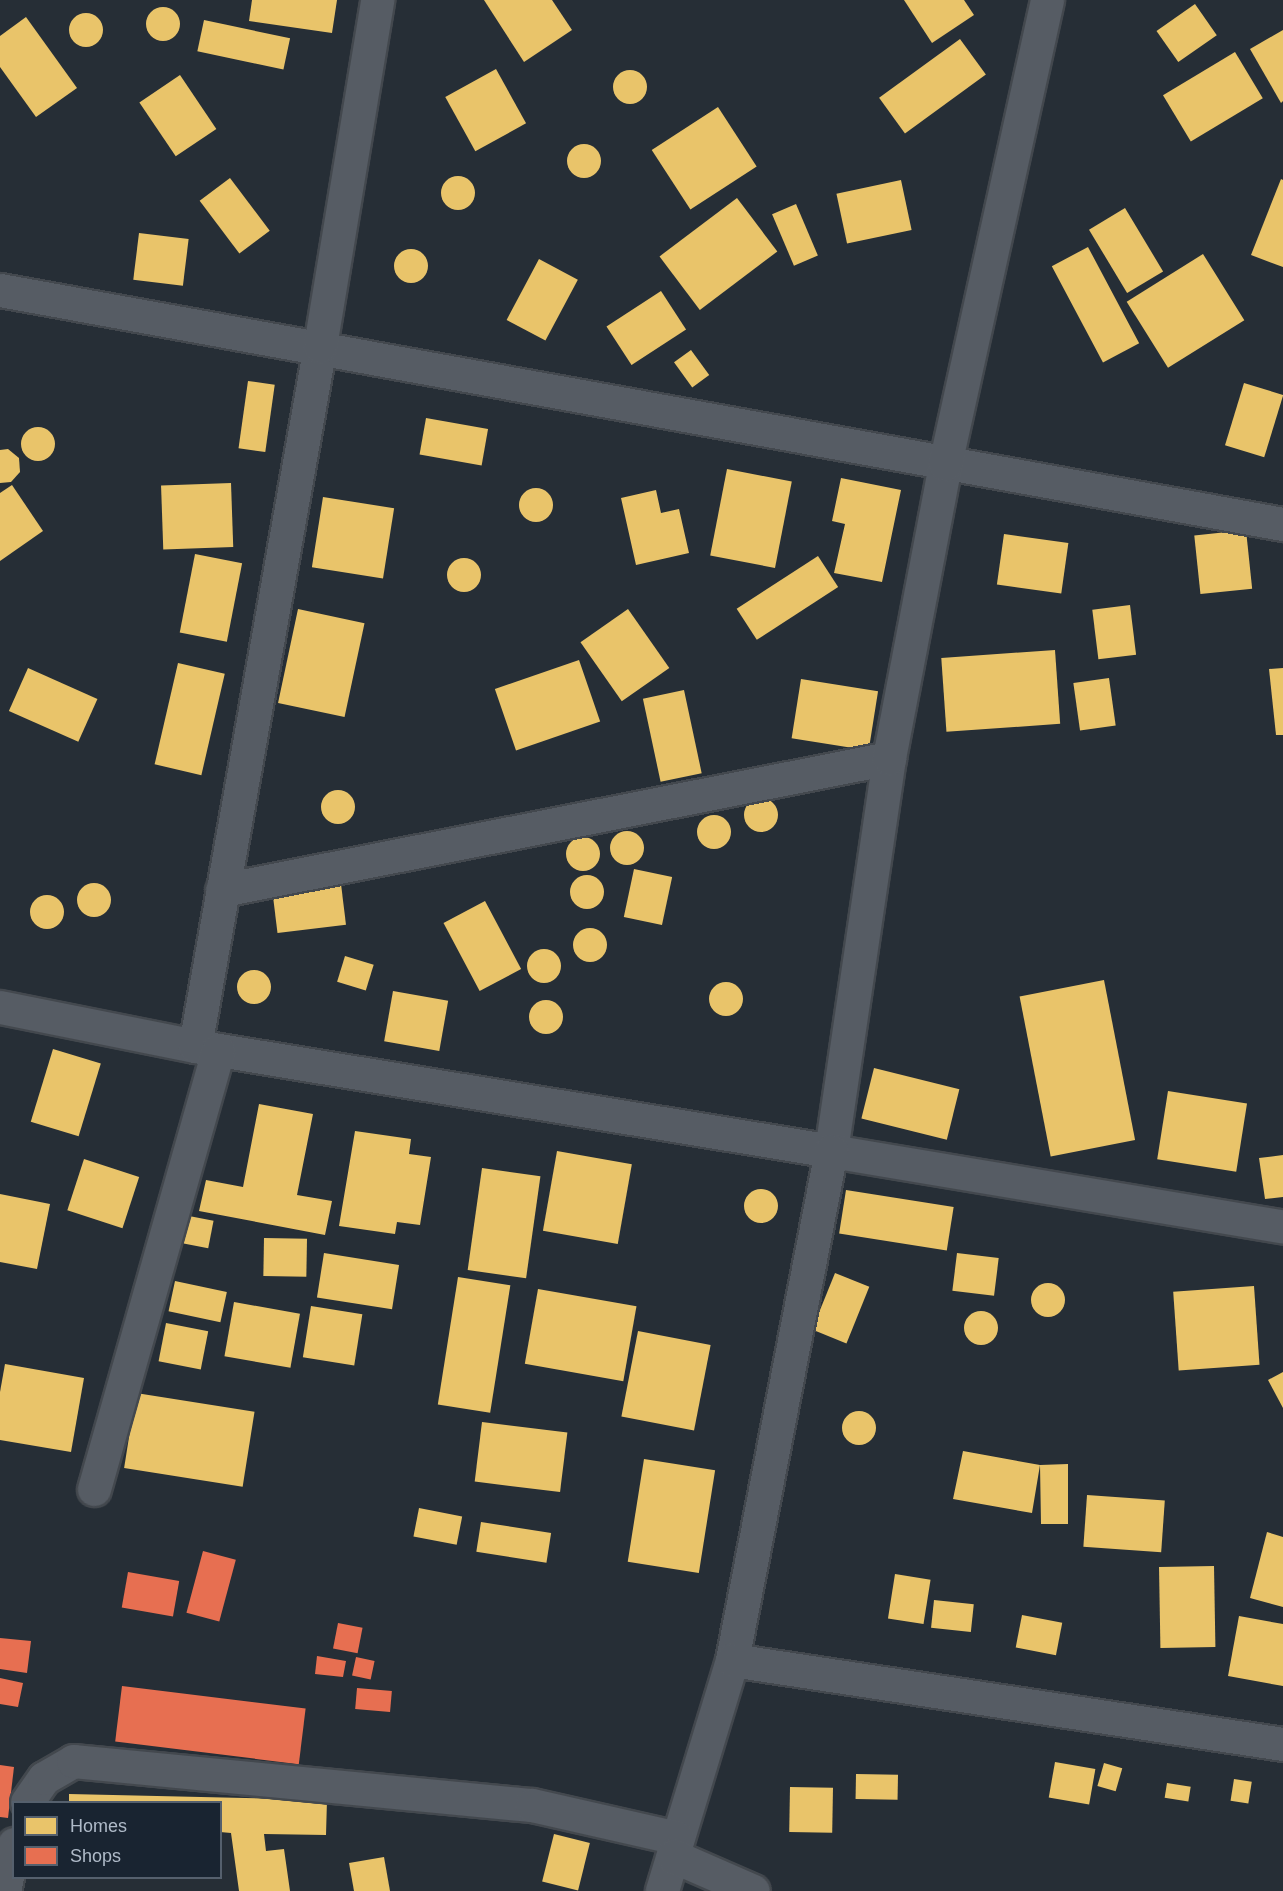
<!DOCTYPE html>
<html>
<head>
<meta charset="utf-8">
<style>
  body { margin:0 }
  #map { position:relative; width:1283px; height:1891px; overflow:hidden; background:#262e36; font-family:Helvetica,sans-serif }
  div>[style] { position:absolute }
  .homes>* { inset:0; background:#e9c46a; transform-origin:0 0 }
  .round { border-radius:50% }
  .shops>* { inset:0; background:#e76f51; transform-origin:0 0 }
  .roads { filter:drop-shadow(2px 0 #43484e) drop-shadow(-2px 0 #43484e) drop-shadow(0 2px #43484e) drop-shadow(0 -2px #43484e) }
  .minor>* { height:33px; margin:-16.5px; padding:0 16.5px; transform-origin:16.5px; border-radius:16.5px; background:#565c64 }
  span { translate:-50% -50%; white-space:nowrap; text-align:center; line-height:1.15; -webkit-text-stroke:6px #192431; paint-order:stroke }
  .legend { position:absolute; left:12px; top:1801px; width:210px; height:78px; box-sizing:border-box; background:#192431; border:2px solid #55606d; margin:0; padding:8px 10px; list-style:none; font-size:18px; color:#afbac8 }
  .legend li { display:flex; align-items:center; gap:12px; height:30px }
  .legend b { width:30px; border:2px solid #55606d }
</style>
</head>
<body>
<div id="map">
  <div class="homes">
    <i style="clip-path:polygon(252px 0,337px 0,332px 33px,249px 21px)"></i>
    <i style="clip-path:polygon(484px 0,552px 0,572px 30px,524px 62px)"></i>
    <i style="clip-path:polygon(904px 0,964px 0,974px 15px,932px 43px)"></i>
    <i style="left:1195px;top:4px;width:38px;height:47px;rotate:55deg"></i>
    <i class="round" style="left:146px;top:7px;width:34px;height:34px"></i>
    <i class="round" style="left:69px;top:13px;width:34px;height:34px"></i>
    <i style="clip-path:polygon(26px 17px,77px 88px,36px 117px,0 67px,0 36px)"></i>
    <i style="left:204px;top:20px;width:88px;height:32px;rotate:12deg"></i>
    <i style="clip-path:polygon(1283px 30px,1283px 101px,1281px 103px,1250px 49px)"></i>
    <i style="left:960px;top:39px;width:44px;height:100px;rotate:54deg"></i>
    <i style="left:1235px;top:52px;width:54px;height:84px;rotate:59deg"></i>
    <i style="left:496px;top:69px;width:62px;height:58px;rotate:61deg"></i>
    <i class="round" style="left:613px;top:70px;width:34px;height:34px"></i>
    <i style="left:180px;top:75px;width:65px;height:49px;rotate:56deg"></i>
    <i style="left:718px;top:107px;width:71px;height:79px;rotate:57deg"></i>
    <i class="round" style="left:567px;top:144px;width:34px;height:34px"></i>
    <i class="round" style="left:441px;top:176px;width:34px;height:34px"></i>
    <i style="left:230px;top:178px;width:66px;height:38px;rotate:53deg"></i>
    <i style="clip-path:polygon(1281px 179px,1283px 180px,1283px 267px,1251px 255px)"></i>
    <i style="left:901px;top:180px;width:51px;height:66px;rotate:78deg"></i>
    <i style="left:737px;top:198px;width:67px;height:97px;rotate:53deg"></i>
    <i style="left:796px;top:204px;width:56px;height:26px;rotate:67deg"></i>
    <i style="left:1125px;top:208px;width:74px;height:42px;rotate:59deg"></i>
    <i style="left:139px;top:233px;width:50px;height:47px;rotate:7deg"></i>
    <i style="left:1088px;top:247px;width:109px;height:41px;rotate:62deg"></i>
    <i class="round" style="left:394px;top:249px;width:34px;height:34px"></i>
    <i style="left:1203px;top:254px;width:78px;height:90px;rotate:58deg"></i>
    <i style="left:539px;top:259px;width:44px;height:69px;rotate:28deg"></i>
    <i style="left:661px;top:291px;width:46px;height:65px;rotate:57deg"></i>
    <i style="left:691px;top:350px;width:31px;height:21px;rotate:54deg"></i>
    <i style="left:248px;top:381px;width:27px;height:68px;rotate:8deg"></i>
    <i style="left:1244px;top:383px;width:41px;height:65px;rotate:17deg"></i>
    <i style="left:426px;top:418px;width:63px;height:37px;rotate:10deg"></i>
    <i class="round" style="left:21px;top:427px;width:34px;height:34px"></i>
    <i style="clip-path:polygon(8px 449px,19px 458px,20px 472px,11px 482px,0 483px,0 450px)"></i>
    <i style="left:727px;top:469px;width:66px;height:88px;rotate:11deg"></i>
    <i style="clip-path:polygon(841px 478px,901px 490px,882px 582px,834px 573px,845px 524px,832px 521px)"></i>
    <i style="left:231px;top:483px;width:64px;height:70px;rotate:88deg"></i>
    <i style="clip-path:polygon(12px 485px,43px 531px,0 561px,0 493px)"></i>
    <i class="round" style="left:519px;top:488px;width:34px;height:34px"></i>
    <i style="clip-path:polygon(656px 490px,661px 513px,679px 509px,689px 553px,636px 565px,621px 498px)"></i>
    <i style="left:323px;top:497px;width:72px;height:71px;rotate:9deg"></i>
    <i style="left:1246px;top:530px;width:59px;height:52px;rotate:84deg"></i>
    <i style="left:1004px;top:534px;width:65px;height:51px;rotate:8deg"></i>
    <i style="left:195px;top:554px;width:48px;height:80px;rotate:11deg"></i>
    <i style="left:818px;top:556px;width:37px;height:97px;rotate:57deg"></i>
    <i class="round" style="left:447px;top:558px;width:34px;height:34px"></i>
    <i style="left:1130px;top:605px;width:50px;height:38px;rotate:83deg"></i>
    <i style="left:298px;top:609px;width:68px;height:96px;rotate:12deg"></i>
    <i style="left:628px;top:609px;width:72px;height:58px;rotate:55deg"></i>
    <i style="left:1055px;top:650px;width:74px;height:114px;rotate:86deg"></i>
    <i style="left:579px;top:660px;width:65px;height:89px;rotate:71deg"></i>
    <i style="left:178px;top:663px;width:48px;height:104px;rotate:13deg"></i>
    <i style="left:28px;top:668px;width:76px;height:47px;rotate:24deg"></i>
    <i style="clip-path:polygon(1283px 668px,1283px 735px,1276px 735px,1269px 669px)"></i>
    <i style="left:1109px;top:678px;width:48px;height:36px;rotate:82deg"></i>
    <i style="left:801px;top:679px;width:78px;height:60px;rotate:9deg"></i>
    <i style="left:684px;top:690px;width:85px;height:42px;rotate:78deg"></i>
    <i class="round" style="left:321px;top:790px;width:34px;height:34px"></i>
    <i class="round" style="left:744px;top:798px;width:34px;height:34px"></i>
    <i class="round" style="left:697px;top:815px;width:34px;height:34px"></i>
    <i class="round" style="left:610px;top:831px;width:34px;height:34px"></i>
    <i class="round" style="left:566px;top:837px;width:34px;height:34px"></i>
    <i style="left:634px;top:869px;width:39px;height:49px;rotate:12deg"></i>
    <i class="round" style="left:570px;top:875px;width:34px;height:34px"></i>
    <i class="round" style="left:77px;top:883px;width:34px;height:34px"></i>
    <i style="left:341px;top:884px;width:41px;height:69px;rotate:83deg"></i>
    <i class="round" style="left:30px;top:895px;width:34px;height:34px"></i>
    <i style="left:485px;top:901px;width:77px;height:47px;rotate:62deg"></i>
    <i class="round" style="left:573px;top:928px;width:34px;height:34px"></i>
    <i class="round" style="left:527px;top:949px;width:34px;height:34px"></i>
    <i style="left:345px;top:956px;width:30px;height:27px;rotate:17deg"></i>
    <i class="round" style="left:237px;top:970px;width:34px;height:34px"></i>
    <i style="left:1104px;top:980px;width:163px;height:86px;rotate:79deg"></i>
    <i class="round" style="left:709px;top:982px;width:34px;height:34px"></i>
    <i style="left:393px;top:991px;width:56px;height:51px;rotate:10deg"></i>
    <i class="round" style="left:529px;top:1000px;width:34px;height:34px"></i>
    <i style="left:53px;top:1049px;width:50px;height:76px;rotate:17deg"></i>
    <i style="left:874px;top:1068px;width:88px;height:52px;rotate:14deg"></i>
    <i style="left:1168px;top:1091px;width:80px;height:69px;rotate:9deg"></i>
    <i style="clip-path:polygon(259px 1104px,313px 1114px,297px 1195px,332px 1201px,325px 1235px,199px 1211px,206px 1180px,243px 1187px)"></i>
    <i style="clip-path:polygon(355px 1131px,411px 1139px,409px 1154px,431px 1157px,420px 1225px,397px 1222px,395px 1234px,339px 1226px)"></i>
    <i style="left:557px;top:1151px;width:76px;height:81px;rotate:10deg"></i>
    <i style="clip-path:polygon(1283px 1155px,1283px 1197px,1265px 1199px,1259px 1158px)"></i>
    <i style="left:84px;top:1159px;width:58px;height:54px;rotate:18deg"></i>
    <i style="left:482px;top:1168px;width:59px;height:103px;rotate:8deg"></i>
    <i class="round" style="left:744px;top:1189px;width:34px;height:34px"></i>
    <i style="left:846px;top:1190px;width:109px;height:44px;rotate:9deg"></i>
    <i style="clip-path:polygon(0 1194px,50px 1204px,37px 1269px,0 1262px)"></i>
    <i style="left:189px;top:1216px;width:25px;height:28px;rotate:11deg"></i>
    <i style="left:264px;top:1238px;width:43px;height:38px;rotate:1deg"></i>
    <i style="left:324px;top:1253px;width:76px;height:45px;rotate:9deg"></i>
    <i style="left:957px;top:1253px;width:42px;height:38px;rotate:7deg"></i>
    <i style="left:835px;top:1273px;width:37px;height:61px;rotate:22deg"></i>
    <i style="left:458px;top:1277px;width:53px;height:129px;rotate:9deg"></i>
    <i style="left:175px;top:1281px;width:53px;height:31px;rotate:12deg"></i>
    <i class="round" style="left:1031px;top:1283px;width:34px;height:34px"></i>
    <i style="left:1254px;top:1286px;width:79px;height:81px;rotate:86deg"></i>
    <i style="left:538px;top:1289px;width:100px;height:76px;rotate:10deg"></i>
    <i style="left:234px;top:1302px;width:67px;height:55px;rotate:10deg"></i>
    <i style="left:311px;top:1306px;width:52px;height:52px;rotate:9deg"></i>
    <i class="round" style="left:964px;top:1311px;width:34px;height:34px"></i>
    <i style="left:166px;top:1323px;width:43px;height:39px;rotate:11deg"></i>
    <i style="left:638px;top:1331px;width:74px;height:87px;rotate:11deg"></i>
    <i style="clip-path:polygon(5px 1364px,84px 1378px,71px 1452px,0 1440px,0 1392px)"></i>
    <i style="clip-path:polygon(1283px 1372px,1283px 1408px,1268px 1380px)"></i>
    <i style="left:136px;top:1393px;width:120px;height:76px;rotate:9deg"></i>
    <i class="round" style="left:842px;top:1411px;width:34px;height:34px"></i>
    <i style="left:482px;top:1422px;width:86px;height:60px;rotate:7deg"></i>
    <i style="clip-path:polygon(963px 1451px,1040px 1465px,1068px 1464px,1068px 1524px,1041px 1524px,1040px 1465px,1032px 1513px,953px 1499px)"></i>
    <i style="left:644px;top:1459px;width:72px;height:104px;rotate:9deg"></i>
    <i style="left:1087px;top:1495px;width:78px;height:52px;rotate:4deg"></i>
    <i style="left:419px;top:1508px;width:44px;height:29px;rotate:11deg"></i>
    <i style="left:481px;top:1522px;width:71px;height:30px;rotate:9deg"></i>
    <i style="clip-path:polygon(1267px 1532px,1283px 1537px,1283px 1607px,1250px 1598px)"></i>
    <i style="left:1214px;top:1566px;width:81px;height:55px;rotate:89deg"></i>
    <i style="left:895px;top:1574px;width:36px;height:45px;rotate:9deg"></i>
    <i style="left:934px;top:1600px;width:40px;height:28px;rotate:6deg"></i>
    <i style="left:1022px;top:1615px;width:41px;height:33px;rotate:11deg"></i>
    <i style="clip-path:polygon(1239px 1616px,1283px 1624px,1283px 1686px,1228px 1676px)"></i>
    <i style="left:1055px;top:1762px;width:41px;height:36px;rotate:10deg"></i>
    <i style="left:1104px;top:1763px;width:19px;height:24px;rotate:16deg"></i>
    <i style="left:856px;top:1774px;width:42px;height:25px;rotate:1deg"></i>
    <i style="left:1234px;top:1779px;width:18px;height:22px;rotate:9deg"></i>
    <i style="left:1167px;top:1783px;width:24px;height:15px;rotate:9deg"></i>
    <i style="left:790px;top:1787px;width:43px;height:45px;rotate:1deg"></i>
    <i style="clip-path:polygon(69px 1794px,327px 1800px,326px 1835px,264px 1834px,266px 1851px,284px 1849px,290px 1891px,239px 1891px,231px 1833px,220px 1832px,220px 1802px,69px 1802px)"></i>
    <i style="left:554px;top:1834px;width:37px;height:49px;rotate:14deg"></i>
    <i style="clip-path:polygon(384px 1857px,390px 1891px,354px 1891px,349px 1863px)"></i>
  </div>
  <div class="shops">
    <i style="left:203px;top:1551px;width:34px;height:64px;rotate:15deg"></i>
    <i style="left:128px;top:1572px;width:52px;height:36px;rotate:10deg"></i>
    <i style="left:338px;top:1623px;width:25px;height:26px;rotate:11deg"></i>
    <i style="clip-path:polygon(0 1638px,31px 1641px,27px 1673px,0 1669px)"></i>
    <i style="clip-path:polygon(317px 1656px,346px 1661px,343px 1677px,315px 1674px)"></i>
    <i style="left:356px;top:1657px;width:19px;height:19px;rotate:12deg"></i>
    <i style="clip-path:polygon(0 1678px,23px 1683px,18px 1707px,0 1704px)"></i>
    <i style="left:122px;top:1686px;width:185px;height:56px;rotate:7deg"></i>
    <i style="left:357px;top:1688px;width:35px;height:21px;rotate:5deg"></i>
    <i style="clip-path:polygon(0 1765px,14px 1767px,8px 1818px,0 1817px)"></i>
  </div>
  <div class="roads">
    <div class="minor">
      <i style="left:0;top:290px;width:1304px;rotate:10.34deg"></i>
      <i style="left:889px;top:758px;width:397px;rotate:98.4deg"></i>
      <i style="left:831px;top:1151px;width:458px;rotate:9.5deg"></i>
      <i style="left:222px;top:890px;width:680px;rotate:-11.19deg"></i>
      <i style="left:889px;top:758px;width:299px;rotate:-79.2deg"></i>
      <i style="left:945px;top:464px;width:475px;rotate:-77.6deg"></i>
      <i style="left:0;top:1007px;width:199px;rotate:11.3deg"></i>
      <i style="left:195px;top:1046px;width:645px;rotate:9.37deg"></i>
      <i style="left:831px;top:1151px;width:519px;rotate:101.01deg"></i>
      <i style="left:732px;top:1660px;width:241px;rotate:106.9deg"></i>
      <i style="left:195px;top:1046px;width:711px;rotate:-79.88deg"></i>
      <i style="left:320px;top:346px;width:351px;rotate:-80.6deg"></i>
      <i style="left:94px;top:1489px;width:456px;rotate:-74.2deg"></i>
      <i style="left:732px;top:1660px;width:557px;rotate:8.67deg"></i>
      <i style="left:27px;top:1802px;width:29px;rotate:-55deg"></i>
      <i style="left:44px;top:1778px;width:34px;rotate:-30deg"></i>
      <i style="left:73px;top:1761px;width:461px;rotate:5.5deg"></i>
      <i style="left:532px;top:1805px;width:149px;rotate:12.8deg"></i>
      <i style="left:673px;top:1856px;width:87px;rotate:23.6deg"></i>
      <i style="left:4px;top:1891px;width:48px;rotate:-78deg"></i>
    </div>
  </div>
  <ul class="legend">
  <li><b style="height:16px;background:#e9c46a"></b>Homes</li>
  <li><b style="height:16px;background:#e76f51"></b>Shops</li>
  </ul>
</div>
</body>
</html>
